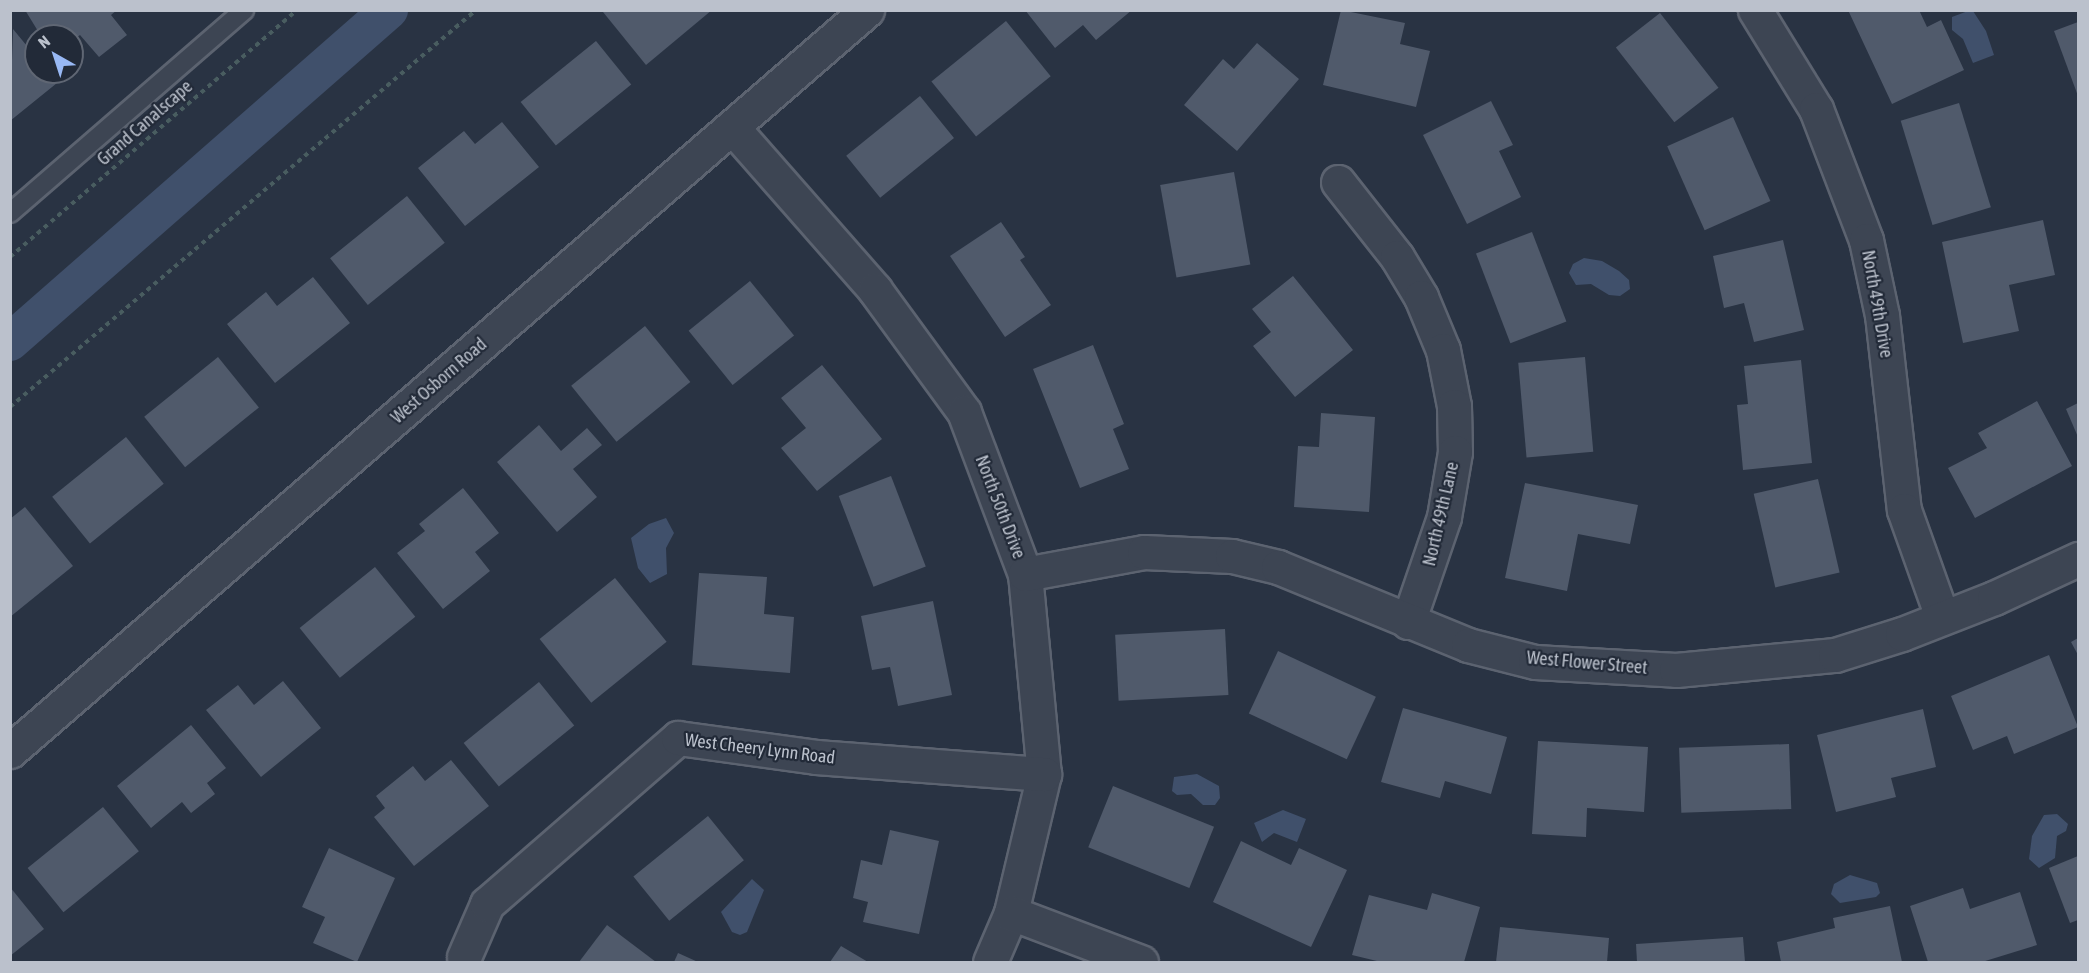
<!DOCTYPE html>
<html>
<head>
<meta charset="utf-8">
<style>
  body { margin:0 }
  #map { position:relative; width:2089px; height:973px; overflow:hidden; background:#293343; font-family:"Asap Condensed",sans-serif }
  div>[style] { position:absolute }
  .water>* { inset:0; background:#40506b }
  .canal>* { height:38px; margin:-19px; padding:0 19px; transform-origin:19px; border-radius:19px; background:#40506b }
  .building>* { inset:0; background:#505a6b; transform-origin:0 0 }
  .path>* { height:4px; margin-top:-2px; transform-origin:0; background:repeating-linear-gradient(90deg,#495d60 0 4.5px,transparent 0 9px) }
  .roads { filter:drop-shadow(2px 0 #5c6370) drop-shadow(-2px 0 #5c6370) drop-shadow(0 2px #5c6370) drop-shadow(0 -2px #5c6370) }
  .service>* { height:18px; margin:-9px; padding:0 9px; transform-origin:9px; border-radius:9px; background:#3d4553 }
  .minor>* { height:33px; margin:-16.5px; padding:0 16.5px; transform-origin:16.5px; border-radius:16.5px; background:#3d4553 }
  .tertiary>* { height:33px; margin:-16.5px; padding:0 16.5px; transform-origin:16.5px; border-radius:16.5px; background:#3d4553 }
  span { translate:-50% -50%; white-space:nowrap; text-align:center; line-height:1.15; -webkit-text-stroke:4.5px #222a38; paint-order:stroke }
  .street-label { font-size:18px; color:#bbc1cc }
  .frame { position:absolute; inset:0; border:12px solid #bbc1cc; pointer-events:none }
  .north { position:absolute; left:24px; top:24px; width:60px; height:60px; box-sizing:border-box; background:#222a38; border:2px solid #5f6673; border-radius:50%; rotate:321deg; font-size:16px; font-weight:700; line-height:24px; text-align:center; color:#bbc1cc }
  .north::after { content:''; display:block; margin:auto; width:21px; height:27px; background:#98b8f4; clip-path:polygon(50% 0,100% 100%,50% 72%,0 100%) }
</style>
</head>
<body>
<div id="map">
  <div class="water">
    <i style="clip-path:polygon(1968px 11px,1973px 11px,1986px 31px,1994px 55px,1973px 63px,1963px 39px,1952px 30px,1952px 17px)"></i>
    <i style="clip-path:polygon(1584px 258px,1602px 261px,1619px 271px,1629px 280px,1630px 289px,1620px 296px,1609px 295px,1591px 284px,1576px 285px,1569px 273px,1573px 264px)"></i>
    <i style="clip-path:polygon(666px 518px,674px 533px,666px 548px,667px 574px,650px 583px,638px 568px,631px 538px,649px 524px)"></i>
    <i style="clip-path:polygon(1197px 774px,1219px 786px,1220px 798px,1215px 805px,1203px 805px,1191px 794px,1177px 795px,1172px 791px,1174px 777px)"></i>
    <i style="clip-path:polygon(1283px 810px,1306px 819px,1297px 842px,1274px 833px,1262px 842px,1254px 823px)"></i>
    <i style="clip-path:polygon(2057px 814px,2068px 824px,2066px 831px,2057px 836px,2055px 858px,2039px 868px,2029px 859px,2032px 836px,2044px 815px)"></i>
    <i style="clip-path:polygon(1850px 875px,1877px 883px,1880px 893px,1876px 897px,1840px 903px,1831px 894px,1834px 884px)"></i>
    <i style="clip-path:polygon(752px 879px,764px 890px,747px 932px,740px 935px,732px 932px,721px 912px)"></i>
  </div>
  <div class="canal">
    <i style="left:10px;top:342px;width:504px;rotate:-41.22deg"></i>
  </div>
  <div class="building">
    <i style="clip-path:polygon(25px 10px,117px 10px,111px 15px,127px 35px,99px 57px,80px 35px,72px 41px,72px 36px,41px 36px)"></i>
    <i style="clip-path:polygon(712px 10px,646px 65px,603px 12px,604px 10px)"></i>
    <i style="clip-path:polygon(1025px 10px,1132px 10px,1096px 40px,1083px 25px,1055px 48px)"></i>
    <i style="clip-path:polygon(1341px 10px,1405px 23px,1400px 44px,1430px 51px,1416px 107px,1323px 85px)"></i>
    <i style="clip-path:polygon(1848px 10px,1919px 10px,1927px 27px,1941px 20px,1964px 70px,1892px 104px)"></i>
    <i style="left:1660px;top:13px;width:95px;height:56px;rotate:52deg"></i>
    <i style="left:1006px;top:21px;width:71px;height:96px;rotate:51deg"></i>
    <i style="clip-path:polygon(2078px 22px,2078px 96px,2054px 31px)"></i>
    <i style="clip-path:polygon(13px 29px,36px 57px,36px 72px,48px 72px,57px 83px,10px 121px)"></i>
    <i style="left:596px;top:41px;width:56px;height:97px;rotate:51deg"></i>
    <i style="clip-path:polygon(1257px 43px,1299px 79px,1237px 151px,1184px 105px,1223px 59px,1234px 69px)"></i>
    <i style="left:920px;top:96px;width:54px;height:95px;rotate:51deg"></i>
    <i style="clip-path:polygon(1491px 101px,1513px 145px,1499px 151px,1521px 197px,1467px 224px,1423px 135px)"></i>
    <i style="left:1959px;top:103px;width:109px;height:61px;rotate:73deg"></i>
    <i style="left:1733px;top:117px;width:92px;height:72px;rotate:66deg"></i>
    <i style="clip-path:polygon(502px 122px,539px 167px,465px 226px,418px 168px,464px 131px,475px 144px)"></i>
    <i style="left:1234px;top:172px;width:94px;height:75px;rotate:80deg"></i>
    <i style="left:407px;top:196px;width:60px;height:99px;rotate:51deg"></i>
    <i style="clip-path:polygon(2043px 220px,2055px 275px,2009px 285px,2019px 331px,1963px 343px,1942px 242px)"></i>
    <i style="clip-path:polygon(1001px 222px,1025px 257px,1020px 260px,1051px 305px,1005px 337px,950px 256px)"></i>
    <i style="left:1532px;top:232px;width:96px;height:60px;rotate:69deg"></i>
    <i style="clip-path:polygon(1783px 240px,1804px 330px,1754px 342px,1744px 303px,1724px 308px,1713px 256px)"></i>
    <i style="clip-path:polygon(1293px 276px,1353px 350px,1295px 397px,1253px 346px,1271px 332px,1252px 309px)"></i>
    <i style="clip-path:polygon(313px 277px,350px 323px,275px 383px,227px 324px,266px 292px,277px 306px)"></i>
    <i style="left:750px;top:281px;width:70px;height:79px;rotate:51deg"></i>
    <i style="left:645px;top:326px;width:72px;height:95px;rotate:51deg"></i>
    <i style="clip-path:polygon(1093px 345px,1124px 424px,1113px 429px,1129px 469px,1080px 488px,1033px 369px)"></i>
    <i style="left:218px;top:357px;width:65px;height:95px;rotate:51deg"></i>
    <i style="left:1585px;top:357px;width:95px;height:67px;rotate:85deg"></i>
    <i style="clip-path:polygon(1801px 360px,1812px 463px,1743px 470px,1737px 405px,1748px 404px,1744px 366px)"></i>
    <i style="clip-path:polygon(822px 365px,882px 439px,817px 491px,781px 448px,806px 428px,781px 398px)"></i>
    <i style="clip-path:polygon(2037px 401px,2072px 466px,1975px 518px,1948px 468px,1987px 448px,1978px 433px)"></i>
    <i style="clip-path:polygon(2078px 403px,2078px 437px,2066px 409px)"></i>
    <i style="clip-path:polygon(1321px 413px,1375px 417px,1369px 512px,1294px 507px,1298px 446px,1319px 447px)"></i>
    <i style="clip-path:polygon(539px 425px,561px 451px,587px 428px,602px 445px,573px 469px,597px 497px,557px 532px,497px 462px)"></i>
    <i style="left:126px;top:437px;width:60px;height:95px;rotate:51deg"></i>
    <i style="left:891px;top:476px;width:97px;height:56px;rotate:69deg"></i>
    <i style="left:1818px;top:479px;width:96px;height:66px;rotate:77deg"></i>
    <i style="clip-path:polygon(1525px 483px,1638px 505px,1630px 544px,1578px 534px,1567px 591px,1505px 578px)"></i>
    <i style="clip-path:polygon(463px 488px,499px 533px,475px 552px,490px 571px,443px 609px,397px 553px,425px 531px,419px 524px)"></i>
    <i style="clip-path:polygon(25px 507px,73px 566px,10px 617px,10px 519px)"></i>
    <i style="left:375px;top:567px;width:64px;height:97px;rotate:51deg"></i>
    <i style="clip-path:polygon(699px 573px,767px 577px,764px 614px,794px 617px,790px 673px,692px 665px)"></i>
    <i style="left:615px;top:578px;width:82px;height:97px;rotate:51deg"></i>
    <i style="clip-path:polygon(933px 601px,952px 695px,898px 706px,890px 667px,872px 670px,861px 616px)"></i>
    <i style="left:1225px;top:629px;width:66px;height:110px;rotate:87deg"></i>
    <i style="clip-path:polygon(2078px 638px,2078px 655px,2071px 642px)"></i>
    <i style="left:1278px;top:651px;width:108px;height:69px;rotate:25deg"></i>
    <i style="clip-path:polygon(2049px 655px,2078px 727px,2014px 754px,2007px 736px,1973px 750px,1951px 696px)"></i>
    <i style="clip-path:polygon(283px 681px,321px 728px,261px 777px,206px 710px,238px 685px,254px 705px)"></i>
    <i style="left:539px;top:682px;width:56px;height:97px;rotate:51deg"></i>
    <i style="clip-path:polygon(1403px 708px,1507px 737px,1491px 794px,1445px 781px,1440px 798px,1381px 782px)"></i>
    <i style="clip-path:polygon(1923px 709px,1936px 767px,1891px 778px,1896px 797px,1836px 812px,1817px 735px)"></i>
    <i style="clip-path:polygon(191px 725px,226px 768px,207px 783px,215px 794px,191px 813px,182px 802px,151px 828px,117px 786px)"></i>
    <i style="clip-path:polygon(1538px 741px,1648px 747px,1644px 812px,1587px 808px,1586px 837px,1532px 834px)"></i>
    <i style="left:1789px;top:744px;width:65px;height:110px;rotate:88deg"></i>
    <i style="clip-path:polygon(451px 760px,489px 806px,414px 866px,374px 817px,385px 808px,376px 796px,413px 766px,425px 781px)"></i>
    <i style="left:1113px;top:786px;width:109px;height:66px;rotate:22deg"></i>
    <i style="left:103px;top:807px;width:57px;height:97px;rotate:51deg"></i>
    <i style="left:708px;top:816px;width:57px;height:96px;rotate:51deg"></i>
    <i style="clip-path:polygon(890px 830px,939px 841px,919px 934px,863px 922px,868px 902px,853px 898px,861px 860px,882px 865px)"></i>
    <i style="clip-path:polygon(1241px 841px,1291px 865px,1299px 848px,1347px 870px,1311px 947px,1213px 902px)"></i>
    <i style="clip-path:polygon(329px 848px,395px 878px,357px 962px,313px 943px,325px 917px,302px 907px)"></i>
    <i style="clip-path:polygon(2078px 856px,2078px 920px,2070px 923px,2049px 868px)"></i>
    <i style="clip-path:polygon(10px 887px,44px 929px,10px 956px)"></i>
    <i style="clip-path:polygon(1963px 888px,1970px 909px,2020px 892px,2037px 945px,1982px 962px,1928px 962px,1910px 906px)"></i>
    <i style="clip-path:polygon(1432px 893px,1480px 907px,1464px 962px,1381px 962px,1352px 955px,1369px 895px,1427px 910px)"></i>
    <i style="clip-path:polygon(1890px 906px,1902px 962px,1781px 962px,1777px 942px,1835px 928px,1833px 918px)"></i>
    <i style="clip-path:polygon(607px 925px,656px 962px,579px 962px)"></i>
    <i style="clip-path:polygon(1500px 927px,1609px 938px,1607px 962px,1496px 962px)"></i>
    <i style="clip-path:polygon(1743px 937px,1745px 962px,1637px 962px,1636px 944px)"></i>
    <i style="clip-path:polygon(841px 946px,868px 962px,830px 962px)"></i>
    <i style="clip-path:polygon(678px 953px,698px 962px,674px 962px)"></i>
  </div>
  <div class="path">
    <i style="left:10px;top:257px;width:379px;rotate:-40.7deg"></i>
    <i style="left:10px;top:407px;width:612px;rotate:-40.43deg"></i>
  </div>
  <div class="roads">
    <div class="service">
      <i style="left:10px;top:213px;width:310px;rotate:-40.9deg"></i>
    </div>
    <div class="minor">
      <i style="left:1755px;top:10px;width:116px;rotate:58.4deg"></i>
      <i style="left:1816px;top:109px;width:140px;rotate:69.1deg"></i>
      <i style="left:1866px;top:240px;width:77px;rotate:78deg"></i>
      <i style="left:1882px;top:315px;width:196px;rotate:83.6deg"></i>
      <i style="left:1904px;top:510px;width:114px;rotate:70.4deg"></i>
      <i style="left:732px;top:127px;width:217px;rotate:48.7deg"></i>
      <i style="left:875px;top:290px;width:151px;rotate:53.9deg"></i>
      <i style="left:964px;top:412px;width:173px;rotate:69.4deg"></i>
      <i style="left:1025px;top:574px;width:201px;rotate:84.6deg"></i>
      <i style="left:1044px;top:774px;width:143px;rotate:103.4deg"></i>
      <i style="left:1011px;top:913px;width:53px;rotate:113.2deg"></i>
      <i style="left:1338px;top:182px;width:95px;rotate:51.8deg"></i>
      <i style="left:1397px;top:257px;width:47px;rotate:59deg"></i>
      <i style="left:1421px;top:297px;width:57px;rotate:67.5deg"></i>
      <i style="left:1443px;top:350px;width:57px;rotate:78.9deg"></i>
      <i style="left:1454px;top:406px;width:46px;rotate:88.8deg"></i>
      <i style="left:1455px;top:452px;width:66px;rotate:99.6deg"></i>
      <i style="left:1444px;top:517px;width:111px;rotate:108.9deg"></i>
      <i style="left:1025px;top:574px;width:121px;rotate:-10.5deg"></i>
      <i style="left:1144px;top:552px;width:88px;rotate:2.6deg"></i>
      <i style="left:1232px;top:556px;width:47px;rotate:13.4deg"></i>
      <i style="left:1278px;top:567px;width:205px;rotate:22.3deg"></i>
      <i style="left:1468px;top:645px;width:69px;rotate:14.2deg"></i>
      <i style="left:1535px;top:662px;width:141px;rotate:3.2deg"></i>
      <i style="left:1676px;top:670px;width:160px;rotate:-5.4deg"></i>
      <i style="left:1835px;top:655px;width:70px;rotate:-17.4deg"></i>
      <i style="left:1902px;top:634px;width:99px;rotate:-21.4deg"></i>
      <i style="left:1994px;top:598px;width:93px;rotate:-24.9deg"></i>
      <i style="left:1011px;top:913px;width:139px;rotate:20.7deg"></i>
      <i style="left:464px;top:957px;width:58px;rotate:-66.5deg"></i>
      <i style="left:487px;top:904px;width:253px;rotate:-41deg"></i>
      <i style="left:678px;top:738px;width:139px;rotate:7.8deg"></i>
      <i style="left:816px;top:757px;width:229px;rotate:4.3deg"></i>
    </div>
    <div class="tertiary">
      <i style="left:10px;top:751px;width:1133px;rotate:-40.85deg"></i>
    </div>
  </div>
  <div class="street-label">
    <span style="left:145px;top:123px;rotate:-41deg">Grand Canalscape</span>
    <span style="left:1877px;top:304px;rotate:80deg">North 49th Drive</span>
    <span style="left:439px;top:381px;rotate:-41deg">West Osborn Road</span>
    <span style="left:1000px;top:507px;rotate:69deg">North 50th Drive</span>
    <span style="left:1441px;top:514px;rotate:-77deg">North 49th Lane</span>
    <span style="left:1587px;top:663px;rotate:5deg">West Flower Street</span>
    <span style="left:760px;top:749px;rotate:7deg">West Cheery Lynn Road</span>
  </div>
  <div class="frame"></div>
  <div class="north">N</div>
</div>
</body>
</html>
